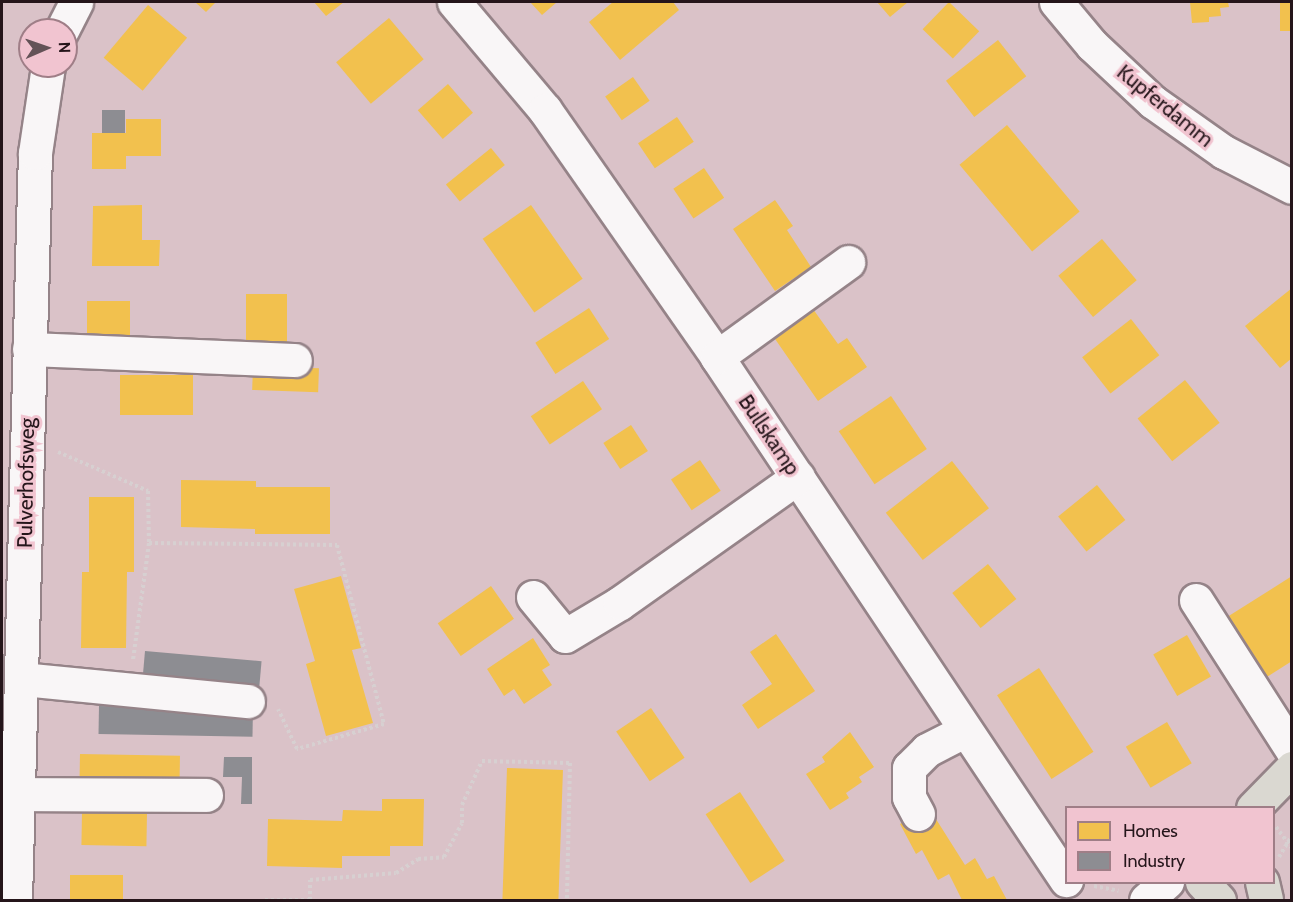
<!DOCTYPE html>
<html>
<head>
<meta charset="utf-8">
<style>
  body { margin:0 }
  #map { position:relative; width:1293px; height:902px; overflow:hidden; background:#dac2c8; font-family:Cabin,sans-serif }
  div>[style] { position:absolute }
  .homes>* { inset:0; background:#f2c14e; transform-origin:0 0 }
  .industry>* { inset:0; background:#8d8d92; transform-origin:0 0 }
  .path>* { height:4px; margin-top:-2px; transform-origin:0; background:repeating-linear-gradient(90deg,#d7d0d1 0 3px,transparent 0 6px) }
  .roads { filter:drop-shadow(2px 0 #958388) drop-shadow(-2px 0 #958388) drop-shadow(0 2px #958388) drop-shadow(0 -2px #958388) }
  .minor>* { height:33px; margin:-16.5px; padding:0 16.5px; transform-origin:16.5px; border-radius:16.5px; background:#f9f6f7 }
  .major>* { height:33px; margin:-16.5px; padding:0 16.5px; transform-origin:16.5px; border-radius:16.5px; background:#dad8d1 }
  span { translate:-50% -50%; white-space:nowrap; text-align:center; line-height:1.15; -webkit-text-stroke:6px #f1c4d0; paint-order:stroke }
  .street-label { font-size:21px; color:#25151a }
  .frame { position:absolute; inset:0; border:3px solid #25151a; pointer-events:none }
  .legend { position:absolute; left:1065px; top:806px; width:210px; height:78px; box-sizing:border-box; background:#f1c4d0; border:2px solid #9f7e87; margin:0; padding:8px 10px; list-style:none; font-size:18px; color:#25151a }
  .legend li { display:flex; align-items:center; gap:12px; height:30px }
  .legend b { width:30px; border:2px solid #9f7e87 }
  .north { position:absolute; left:18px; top:18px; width:60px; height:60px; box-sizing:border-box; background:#f1c4d0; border:2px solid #9f7e87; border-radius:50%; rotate:88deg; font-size:16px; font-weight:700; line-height:24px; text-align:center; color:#25151a }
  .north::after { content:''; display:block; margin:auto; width:21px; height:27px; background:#645257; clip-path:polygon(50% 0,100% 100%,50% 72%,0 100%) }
</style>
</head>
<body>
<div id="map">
  <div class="homes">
    <i style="clip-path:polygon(195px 2px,216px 2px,206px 12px)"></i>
    <i style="clip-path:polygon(314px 2px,344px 2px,326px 16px)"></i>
    <i style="clip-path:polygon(530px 2px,557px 2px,542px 15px)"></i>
    <i style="clip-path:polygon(613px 2px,673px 2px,679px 10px,620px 60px,589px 22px)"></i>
    <i style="clip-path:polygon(877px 2px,908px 2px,890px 17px)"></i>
    <i style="left:949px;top:2px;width:42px;height:38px;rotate:44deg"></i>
    <i style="clip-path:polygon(1190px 2px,1228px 2px,1229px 7px,1220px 8px,1221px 16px,1209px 17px,1209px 22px,1192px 23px)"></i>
    <i style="left:1280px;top:2px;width:12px;height:29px"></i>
    <i style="left:148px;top:5px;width:51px;height:69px;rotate:40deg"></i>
    <i style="left:389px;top:18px;width:54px;height:69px;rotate:50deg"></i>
    <i style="left:998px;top:40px;width:46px;height:66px;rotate:52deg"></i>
    <i style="left:633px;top:77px;width:29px;height:34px;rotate:55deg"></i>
    <i style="left:448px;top:84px;width:38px;height:40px;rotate:49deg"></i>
    <i style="left:677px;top:117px;width:30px;height:47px;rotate:56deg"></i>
    <i style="clip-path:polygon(126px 119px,161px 119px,161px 156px,126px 156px,126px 169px,92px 169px,92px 133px,126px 133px)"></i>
    <i style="left:1007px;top:125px;width:113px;height:62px;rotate:50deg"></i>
    <i style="left:491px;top:148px;width:22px;height:58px;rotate:51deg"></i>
    <i style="left:704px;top:168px;width:36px;height:37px;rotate:56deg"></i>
    <i style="clip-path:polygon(775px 200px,793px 226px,787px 230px,811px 267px,775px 291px,733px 229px)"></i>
    <i style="clip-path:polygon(142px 205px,142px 240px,160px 240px,159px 266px,92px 266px,93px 206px)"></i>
    <i style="left:531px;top:205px;width:90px;height:59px;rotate:55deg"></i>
    <i style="left:1102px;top:239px;width:54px;height:57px;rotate:50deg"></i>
    <i style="clip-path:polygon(1292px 288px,1292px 358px,1280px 368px,1245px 326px)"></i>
    <i style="left:287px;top:294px;width:56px;height:41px;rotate:90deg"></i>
    <i style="left:87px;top:301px;width:43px;height:38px"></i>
    <i style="left:589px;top:308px;width:37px;height:64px;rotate:57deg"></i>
    <i style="clip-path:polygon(813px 309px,838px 344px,847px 338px,867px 367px,818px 401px,773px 336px)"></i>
    <i style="left:1131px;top:319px;width:46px;height:62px;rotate:52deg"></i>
    <i style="left:253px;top:366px;width:66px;height:24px;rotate:2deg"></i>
    <i style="left:120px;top:375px;width:73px;height:40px"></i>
    <i style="left:1185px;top:380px;width:55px;height:61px;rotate:51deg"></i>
    <i style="left:583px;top:381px;width:34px;height:63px;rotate:56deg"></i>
    <i style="left:891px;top:396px;width:64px;height:63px;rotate:56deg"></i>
    <i style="left:631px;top:425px;width:31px;height:33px;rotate:57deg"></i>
    <i style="left:700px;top:460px;width:37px;height:35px;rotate:56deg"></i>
    <i style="left:952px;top:461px;width:60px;height:84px;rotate:52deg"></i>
    <i style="clip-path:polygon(181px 480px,256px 481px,256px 487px,330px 487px,330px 534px,255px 534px,255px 529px,181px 527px)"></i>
    <i style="left:1097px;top:485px;width:45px;height:50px;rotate:51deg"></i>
    <i style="clip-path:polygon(89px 497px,134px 497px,134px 572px,127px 572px,126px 648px,81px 648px,82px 572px,89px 572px)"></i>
    <i style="left:988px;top:564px;width:45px;height:46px;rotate:51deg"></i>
    <i style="clip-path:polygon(341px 576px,361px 648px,352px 650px,373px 723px,326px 736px,306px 664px,315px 661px,294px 589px)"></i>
    <i style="clip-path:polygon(1292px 576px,1292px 661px,1254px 685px,1216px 624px)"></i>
    <i style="left:491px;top:586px;width:40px;height:65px;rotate:55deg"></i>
    <i style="clip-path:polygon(776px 634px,815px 691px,758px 729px,742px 705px,772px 684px,750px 652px)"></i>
    <i style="left:1187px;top:635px;width:48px;height:39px;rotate:60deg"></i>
    <i style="clip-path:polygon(533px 638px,550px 665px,542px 670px,552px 685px,524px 704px,514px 689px,504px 696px,487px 669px)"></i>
    <i style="left:1039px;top:668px;width:100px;height:50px;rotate:57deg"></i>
    <i style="left:651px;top:708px;width:60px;height:42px;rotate:56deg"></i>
    <i style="left:1167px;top:722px;width:48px;height:48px;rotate:59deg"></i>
    <i style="clip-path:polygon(850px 732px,874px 767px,859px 777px,862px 782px,846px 793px,849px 798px,830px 810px,806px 774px,825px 762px,822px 757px)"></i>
    <i style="left:80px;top:754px;width:100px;height:31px;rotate:1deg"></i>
    <i style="left:507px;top:768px;width:56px;height:132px;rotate:2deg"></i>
    <i style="left:740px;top:792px;width:82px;height:41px;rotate:57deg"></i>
    <i style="clip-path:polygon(382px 799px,424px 799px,423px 846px,390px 846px,390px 856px,342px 856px,342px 868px,267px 866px,268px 819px,342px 821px,343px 810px,382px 811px)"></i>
    <i style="clip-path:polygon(929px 808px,965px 865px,975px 858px,987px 879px,994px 876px,1007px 900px,962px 900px,949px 874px,938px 880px,922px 850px,916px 854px,900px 824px)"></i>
    <i style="left:82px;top:812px;width:65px;height:33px;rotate:1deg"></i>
    <i style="left:70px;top:875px;width:53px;height:25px"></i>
  </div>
  <div class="industry">
    <i style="left:102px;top:110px;width:23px;height:23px"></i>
    <i style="left:145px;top:651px;width:117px;height:26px;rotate:5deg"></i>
    <i style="left:99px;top:706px;width:154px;height:28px;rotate:1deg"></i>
    <i style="clip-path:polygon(224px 757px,252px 757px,252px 804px,241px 804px,242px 777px,223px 777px)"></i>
  </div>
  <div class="path">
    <i style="left:58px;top:452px;width:98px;rotate:23.4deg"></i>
    <i style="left:148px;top:491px;width:52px;rotate:88.9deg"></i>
    <i style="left:149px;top:543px;width:118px;rotate:97.8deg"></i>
    <i style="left:149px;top:543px;width:188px;rotate:0.6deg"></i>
    <i style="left:337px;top:545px;width:185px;rotate:75.3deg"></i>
    <i style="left:384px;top:724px;width:91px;rotate:164deg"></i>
    <i style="left:297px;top:749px;width:44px;rotate:-115.4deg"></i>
    <i style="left:1276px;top:827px;width:26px;rotate:53deg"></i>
    <i style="left:1279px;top:857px;width:26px;rotate:-59deg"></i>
    <i style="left:1094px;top:886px;width:25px;rotate:11deg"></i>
    <i style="left:265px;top:900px;width:45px"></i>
    <i style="left:310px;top:900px;width:20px;rotate:-90deg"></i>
    <i style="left:310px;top:880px;width:86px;rotate:-4.7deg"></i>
    <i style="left:396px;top:873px;width:26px;rotate:-32deg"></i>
    <i style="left:418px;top:859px;width:26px;rotate:-4deg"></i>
    <i style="left:444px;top:857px;width:38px;rotate:-62deg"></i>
    <i style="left:462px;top:823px;width:18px;rotate:-90deg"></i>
    <i style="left:462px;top:805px;width:48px;rotate:-65.6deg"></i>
    <i style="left:482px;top:761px;width:88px;rotate:1.3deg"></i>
    <i style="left:570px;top:763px;width:137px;rotate:91.3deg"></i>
  </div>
  <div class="roads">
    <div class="minor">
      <i style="left:454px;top:2px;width:141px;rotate:49.9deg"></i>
      <i style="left:545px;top:110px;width:301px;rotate:55.1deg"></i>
      <i style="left:717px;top:357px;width:629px;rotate:56.28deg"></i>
      <i style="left:1056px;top:2px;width:56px;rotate:50.1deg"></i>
      <i style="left:1092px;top:45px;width:83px;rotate:43.1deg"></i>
      <i style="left:1153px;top:102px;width:87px;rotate:35.2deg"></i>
      <i style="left:1224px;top:152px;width:76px;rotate:27.2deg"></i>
      <i style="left:62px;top:30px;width:31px;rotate:-63deg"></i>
      <i style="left:29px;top:349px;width:266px;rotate:2.4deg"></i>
      <i style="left:717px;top:357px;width:162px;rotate:-35.9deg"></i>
      <i style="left:533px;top:597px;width:50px;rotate:50.6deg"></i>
      <i style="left:565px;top:636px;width:64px;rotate:-31deg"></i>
      <i style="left:620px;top:603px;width:218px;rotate:-35.3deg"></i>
      <i style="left:1196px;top:600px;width:178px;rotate:57.4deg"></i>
      <i style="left:22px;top:679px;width:227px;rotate:5.6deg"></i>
      <i style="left:17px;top:794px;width:189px;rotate:0.3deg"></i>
      <i style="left:918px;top:814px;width:19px;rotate:-118deg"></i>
      <i style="left:909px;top:797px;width:29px;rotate:-90deg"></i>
      <i style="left:909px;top:768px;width:25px;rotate:-45deg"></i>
      <i style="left:927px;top:750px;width:42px;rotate:-27.2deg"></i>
      <i style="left:15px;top:900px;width:747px;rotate:-88.47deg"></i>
      <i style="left:35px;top:153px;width:88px;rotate:-81.5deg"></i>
      <i style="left:1146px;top:900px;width:28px;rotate:-41deg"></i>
    </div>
    <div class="major">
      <i style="left:1253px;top:808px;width:56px;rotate:-45.7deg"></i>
      <i style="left:1202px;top:882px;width:25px;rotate:47deg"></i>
      <i style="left:1262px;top:882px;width:18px;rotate:77deg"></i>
    </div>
  </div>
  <div class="street-label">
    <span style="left:1165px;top:106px;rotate:39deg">Kupferdamm</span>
    <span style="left:769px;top:435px;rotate:56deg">Bullskamp</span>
    <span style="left:26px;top:483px;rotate:-89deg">Pulverhofsweg</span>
  </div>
  <div class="frame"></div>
  <ul class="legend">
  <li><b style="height:16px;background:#f2c14e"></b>Homes</li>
  <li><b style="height:16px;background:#8d8d92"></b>Industry</li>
  </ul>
  <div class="north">N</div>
</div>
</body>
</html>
